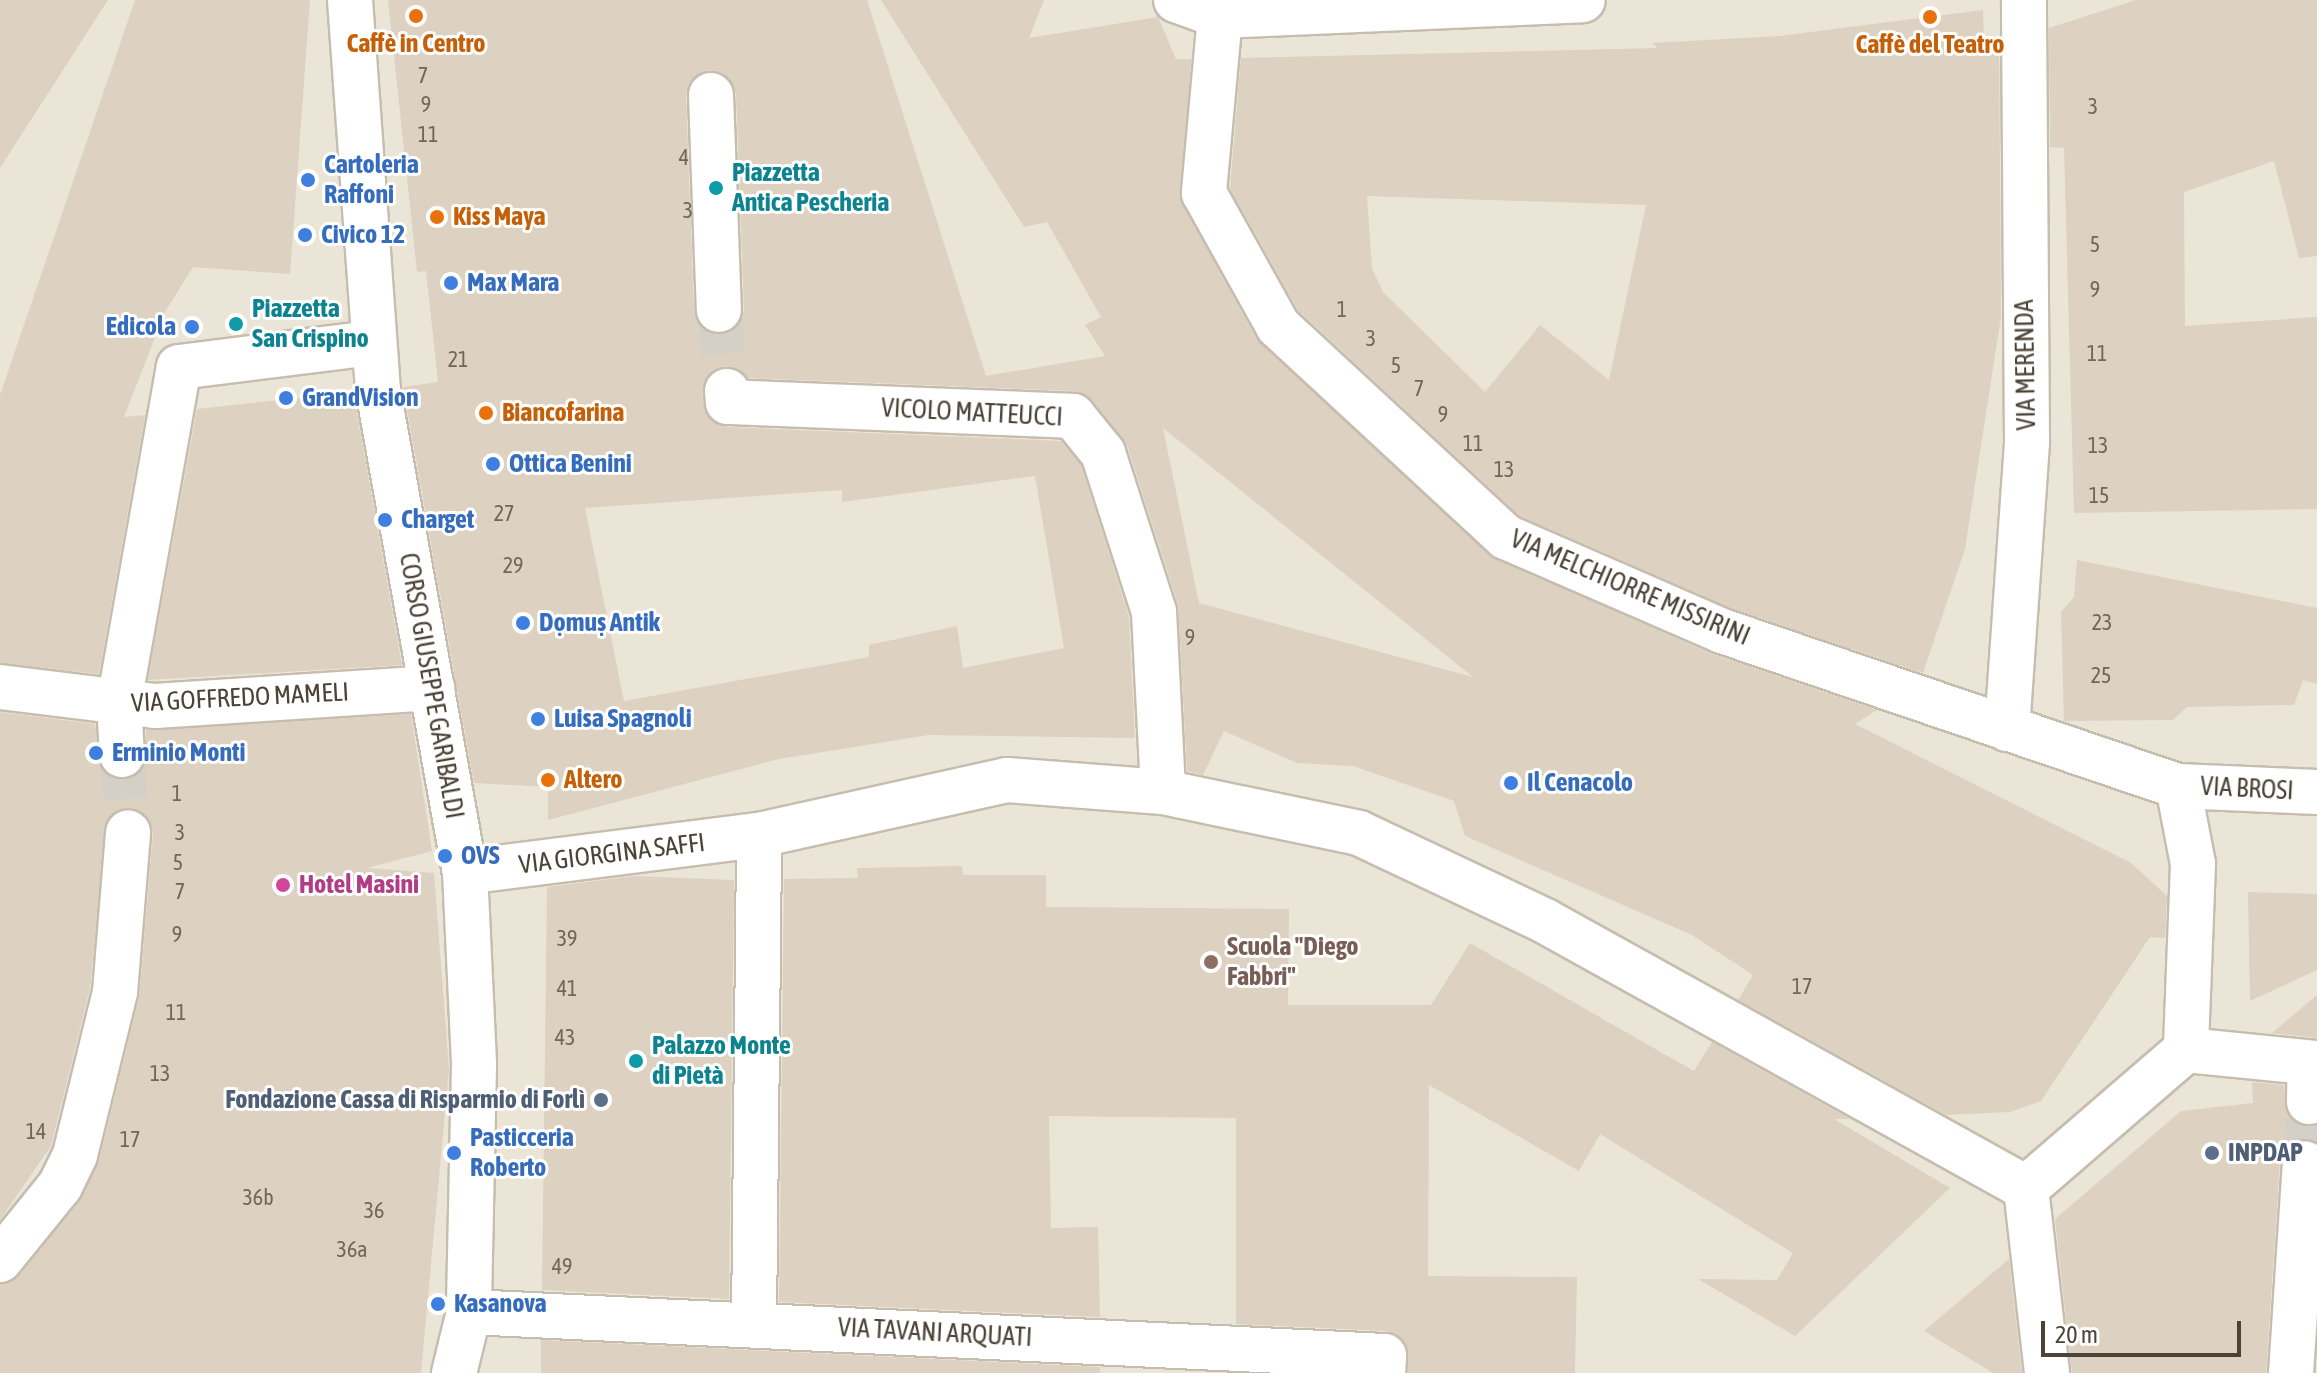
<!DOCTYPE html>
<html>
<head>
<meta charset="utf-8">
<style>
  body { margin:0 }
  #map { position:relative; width:2317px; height:1373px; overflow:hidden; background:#f7f3eb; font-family:"Asap Condensed",sans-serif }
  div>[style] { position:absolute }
  .residential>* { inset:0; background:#ebe5d8; transform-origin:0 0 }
  .building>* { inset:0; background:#ddd1c2 }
  .street-tunnel>* { height:44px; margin-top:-22px; transform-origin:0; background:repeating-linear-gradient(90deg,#d5d0c7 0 44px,transparent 0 66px) }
  .roads { filter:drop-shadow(2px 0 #c6bdaf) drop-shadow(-2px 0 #c6bdaf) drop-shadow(0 2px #c6bdaf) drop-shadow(0 -2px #c6bdaf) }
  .street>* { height:44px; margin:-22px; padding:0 22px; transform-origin:22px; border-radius:22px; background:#fff }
  .dots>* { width:22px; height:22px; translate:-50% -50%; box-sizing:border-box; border:4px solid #fff; border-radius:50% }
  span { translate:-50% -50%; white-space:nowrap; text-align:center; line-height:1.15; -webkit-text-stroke:6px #fff; paint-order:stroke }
  .number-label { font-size:22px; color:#70665a }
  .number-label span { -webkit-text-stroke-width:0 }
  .food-label { font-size:26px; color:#c56008; font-weight:700 }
  .left { translate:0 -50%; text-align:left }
  .shop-label { font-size:26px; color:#366cbe; font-weight:700 }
  .right { translate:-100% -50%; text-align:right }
  .culture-label { font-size:26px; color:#0d838f; font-weight:700 }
  .street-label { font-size:26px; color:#4c4337 }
  .hotel-label { font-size:26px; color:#b23c85; font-weight:700 }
  .education-label { font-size:26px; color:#785e54; font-weight:700 }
  .service-label { font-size:26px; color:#4e5e75; font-weight:700 }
  .scale { position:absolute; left:2041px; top:1321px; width:200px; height:36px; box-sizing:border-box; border:4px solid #4c4337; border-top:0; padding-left:10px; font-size:24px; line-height:28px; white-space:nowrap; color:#4c4337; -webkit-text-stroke:6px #fff; paint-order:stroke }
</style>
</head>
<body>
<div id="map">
  <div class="residential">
    <i style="left:0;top:0;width:2317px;height:1373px"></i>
  </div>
  <div class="building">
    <i style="clip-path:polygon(0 0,108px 0,0 168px)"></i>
    <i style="clip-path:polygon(135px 0,310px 0,290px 274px,193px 267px,165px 312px,124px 417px,145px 415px,99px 674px,0 663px,0 395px)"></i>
    <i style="clip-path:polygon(evenodd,388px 0,867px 0,986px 376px,1105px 356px,1085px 325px,1101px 317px,1047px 222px,1024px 227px,881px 0,1044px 0,1029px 38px,1158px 17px,1176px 59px,1191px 59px,1182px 204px,1256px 338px,1489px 555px,1712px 654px,1877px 710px,1855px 724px,2131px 863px,2167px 896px,2165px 938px,2150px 937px,2041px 1101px,2010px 1112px,1946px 1115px,1738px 1000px,1753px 975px,1692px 935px,1465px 836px,1454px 801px,1353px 766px,1297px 763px,1224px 731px,1203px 775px,1187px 771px,1178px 604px,1127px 445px,1092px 400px,1074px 391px,748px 378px,726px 366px,712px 371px,702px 393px,707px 416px,727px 427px,1061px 441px,1081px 465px,1129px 617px,1135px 738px,929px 735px,779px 759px,548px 820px,548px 787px,474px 783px,403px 387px,438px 382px,426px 271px,417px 272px,388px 0,709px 70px,723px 73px,736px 94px,744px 309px,741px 322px,721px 335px,707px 332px,694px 311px,686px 96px,689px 83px,709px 70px,388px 0,1163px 428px,1473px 677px,1199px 603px,1163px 428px,388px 0,1035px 476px,1064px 648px,963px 668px,957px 626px,869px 645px,869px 657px,624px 701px,585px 508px,842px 490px,842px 502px,1035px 476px)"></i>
    <i style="clip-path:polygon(2136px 0,2317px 0,2317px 256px,2299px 258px,2274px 161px,2184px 192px,2185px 326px,2317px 317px,2317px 509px,2074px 513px,2064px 148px,2050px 147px,2049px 28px)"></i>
    <i style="clip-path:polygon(evenodd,1983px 10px,1984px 42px,1999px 38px,2001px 317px,1965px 549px,1923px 673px,1731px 608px,1520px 516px,1298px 310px,1230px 188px,1241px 58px,1657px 48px,1652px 43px,1779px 36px,1983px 10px,1367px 196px,1646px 205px,1609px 380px,1540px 325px,1485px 392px,1383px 292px,1372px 268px,1367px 196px)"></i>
    <i style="clip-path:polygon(353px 392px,402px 665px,148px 680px,197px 409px)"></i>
    <i style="clip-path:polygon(2077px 560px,2317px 608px,2317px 684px,2303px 680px,2294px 705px,2187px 707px,2173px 720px,2064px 721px,2061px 612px,2074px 597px)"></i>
    <i style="clip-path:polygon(0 712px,95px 724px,101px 768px,123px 780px,145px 766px,146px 730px,411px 714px,432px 851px,367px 868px,434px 873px,449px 1069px,421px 1373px,0 1373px,0 1284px,19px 1276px,79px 1202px,99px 1161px,139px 998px,153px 835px,150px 822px,131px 808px,107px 819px,90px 988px,51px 1146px,0 1220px)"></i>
    <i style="clip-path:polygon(962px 866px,963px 875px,1046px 875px,1046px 907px,1289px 909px,1288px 1005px,1431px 1005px,1470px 943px,1694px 1071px,1712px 1042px,1850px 1119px,1834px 1119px,1950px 1188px,1795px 1336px,1698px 1279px,1777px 1280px,1793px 1253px,1600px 1134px,1579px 1171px,1429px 1085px,1428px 1276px,1577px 1277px,1575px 1373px,1408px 1373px,1406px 1344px,1386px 1331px,1236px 1324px,1236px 1118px,1049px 1116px,1051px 1228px,1098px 1227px,1100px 1317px,779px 1302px,784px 879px,858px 878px,857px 868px)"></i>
    <i style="clip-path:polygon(634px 876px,734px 880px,729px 1299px,542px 1290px,547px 887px)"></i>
    <i style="clip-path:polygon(2248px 892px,2317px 894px,2317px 970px,2250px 1001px)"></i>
    <i style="clip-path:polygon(2317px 995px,2317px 1038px,2272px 1033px)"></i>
    <i style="clip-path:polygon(2252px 1082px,2284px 1085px,2288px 1115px,2317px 1125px,2317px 1141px,2293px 1141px,2280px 1161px,2266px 1373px,2072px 1373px,2055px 1219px,2181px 1111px,2253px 1103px)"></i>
    <i style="clip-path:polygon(2009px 1259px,2022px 1373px,1993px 1373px,1924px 1331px)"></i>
    <i style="clip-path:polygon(541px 1340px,1100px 1367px,1100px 1373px,541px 1373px)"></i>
  </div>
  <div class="street-tunnel">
    <i style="left:719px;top:310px;width:81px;rotate:84.4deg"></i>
    <i style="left:122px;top:755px;width:78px;rotate:85.6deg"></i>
    <i style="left:2305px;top:1163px;width:61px;rotate:-86.2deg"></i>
  </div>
  <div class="roads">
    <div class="street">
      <i style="left:350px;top:0;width:391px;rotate:85.9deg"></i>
      <i style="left:378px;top:390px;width:490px;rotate:79.8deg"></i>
      <i style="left:465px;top:872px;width:193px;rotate:87.3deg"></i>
      <i style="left:474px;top:1065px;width:247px;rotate:91.2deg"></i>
      <i style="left:469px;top:1312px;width:63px;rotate:103.8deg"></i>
      <i style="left:1176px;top:0;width:47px;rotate:20deg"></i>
      <i style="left:1220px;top:16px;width:363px;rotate:-2.5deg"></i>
      <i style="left:1220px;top:16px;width:178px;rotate:95.2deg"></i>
      <i style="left:1204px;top:193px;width:152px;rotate:60.9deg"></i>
      <i style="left:1278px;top:326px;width:311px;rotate:42.8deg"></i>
      <i style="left:1506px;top:537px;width:236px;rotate:23.5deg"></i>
      <i style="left:1722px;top:631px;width:482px;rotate:18.8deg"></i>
      <i style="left:2178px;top:786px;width:139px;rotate:2.5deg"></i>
      <i style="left:711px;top:95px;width:215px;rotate:87.9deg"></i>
      <i style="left:727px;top:391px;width:11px;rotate:85deg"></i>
      <i style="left:728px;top:402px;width:345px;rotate:2.3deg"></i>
      <i style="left:1073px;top:416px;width:48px;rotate:51deg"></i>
      <i style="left:1103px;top:453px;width:167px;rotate:72.2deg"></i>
      <i style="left:1154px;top:612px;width:180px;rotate:87.1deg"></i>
      <i style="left:0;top:687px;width:156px;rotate:7deg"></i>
      <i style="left:155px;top:706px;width:278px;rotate:-3.7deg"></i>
      <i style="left:2007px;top:729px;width:288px;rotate:-86deg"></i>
      <i style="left:2027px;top:442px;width:442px;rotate:-90.4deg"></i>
      <i style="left:122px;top:755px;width:52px;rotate:-93.3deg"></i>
      <i style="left:119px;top:703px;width:341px;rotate:-79.9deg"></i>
      <i style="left:179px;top:367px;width:195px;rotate:-7.1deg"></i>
      <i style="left:2178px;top:786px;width:79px;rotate:79.1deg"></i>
      <i style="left:2193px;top:864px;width:186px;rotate:92.2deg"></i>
      <i style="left:465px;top:872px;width:296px;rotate:-7.2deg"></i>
      <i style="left:759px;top:835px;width:254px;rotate:-12.5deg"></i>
      <i style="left:1007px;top:780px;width:156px;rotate:4.4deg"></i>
      <i style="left:1163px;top:792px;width:200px;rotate:11.8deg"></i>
      <i style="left:1359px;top:833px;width:206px;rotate:25.3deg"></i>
      <i style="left:1545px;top:921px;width:550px;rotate:29.03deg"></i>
      <i style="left:2026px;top:1188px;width:211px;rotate:-40.8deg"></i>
      <i style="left:2186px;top:1050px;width:132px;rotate:5.7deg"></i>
      <i style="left:2309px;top:1102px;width:39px;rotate:-89deg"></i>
      <i style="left:2026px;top:1188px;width:186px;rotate:83.5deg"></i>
      <i style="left:0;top:1260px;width:95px;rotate:-51deg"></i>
      <i style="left:60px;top:1186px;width:34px;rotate:-64deg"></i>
      <i style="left:75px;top:1155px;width:168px;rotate:-76.2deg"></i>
      <i style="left:115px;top:992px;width:160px;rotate:-85.3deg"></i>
      <i style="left:469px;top:1312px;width:916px;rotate:2.75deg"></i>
      <i style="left:1384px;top:1356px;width:17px;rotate:93deg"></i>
      <i style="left:754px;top:1324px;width:489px;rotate:-89.4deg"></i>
      <i style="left:2291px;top:1373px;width:210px;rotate:-86.2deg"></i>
    </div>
  </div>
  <div class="dots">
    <i style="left:416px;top:16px;background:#e8710a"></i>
    <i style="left:1930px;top:17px;background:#e8710a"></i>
    <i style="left:308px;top:180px;background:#3f7fe0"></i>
    <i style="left:716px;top:188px;background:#0f9aa8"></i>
    <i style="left:437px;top:217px;background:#e8710a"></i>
    <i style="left:305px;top:235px;background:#3f7fe0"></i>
    <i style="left:451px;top:283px;background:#3f7fe0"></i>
    <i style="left:236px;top:324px;background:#0f9aa8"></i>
    <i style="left:192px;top:327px;background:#3f7fe0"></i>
    <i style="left:286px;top:398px;background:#3f7fe0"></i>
    <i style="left:486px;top:413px;background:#e8710a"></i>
    <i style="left:493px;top:464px;background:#3f7fe0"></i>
    <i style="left:385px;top:520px;background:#3f7fe0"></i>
    <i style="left:523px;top:623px;background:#3f7fe0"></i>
    <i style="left:538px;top:719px;background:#3f7fe0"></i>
    <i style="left:96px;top:753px;background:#3f7fe0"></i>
    <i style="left:548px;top:780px;background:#e8710a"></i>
    <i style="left:1511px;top:783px;background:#3f7fe0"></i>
    <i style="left:445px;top:856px;background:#3f7fe0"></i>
    <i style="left:283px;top:885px;background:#d1479c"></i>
    <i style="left:1211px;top:962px;background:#8d6e63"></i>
    <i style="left:636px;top:1061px;background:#0f9aa8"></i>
    <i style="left:601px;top:1100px;background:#5c6f8a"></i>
    <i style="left:454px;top:1153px;background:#3f7fe0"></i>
    <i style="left:2212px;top:1153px;background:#5c6f8a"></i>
    <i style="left:438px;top:1304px;background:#3f7fe0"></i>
  </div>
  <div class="number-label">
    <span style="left:423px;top:76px">7</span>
    <span style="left:426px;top:105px">9</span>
    <span style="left:2093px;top:107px">3</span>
    <span style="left:428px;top:135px">11</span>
    <span style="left:684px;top:158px">4</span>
    <span style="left:688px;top:211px">3</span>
    <span style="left:2095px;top:245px">5</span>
    <span style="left:2095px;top:290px">9</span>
    <span style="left:1342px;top:310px">1</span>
    <span style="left:1371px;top:339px">3</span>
    <span style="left:2097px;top:354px">11</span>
    <span style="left:458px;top:360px">21</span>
    <span style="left:1396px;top:366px">5</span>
    <span style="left:1419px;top:389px">7</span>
    <span style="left:1443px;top:415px">9</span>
    <span style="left:1473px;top:444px">11</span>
    <span style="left:2098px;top:446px">13</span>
    <span style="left:1504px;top:470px">13</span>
    <span style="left:2099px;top:496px">15</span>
    <span style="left:504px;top:514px">27</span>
    <span style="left:513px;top:566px">29</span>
    <span style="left:2102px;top:623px">23</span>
    <span style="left:1190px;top:638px">9</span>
    <span style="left:2101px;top:676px">25</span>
    <span style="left:177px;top:794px">1</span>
    <span style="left:180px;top:833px">3</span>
    <span style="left:178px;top:863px">5</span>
    <span style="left:180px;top:892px">7</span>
    <span style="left:177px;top:935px">9</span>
    <span style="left:567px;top:939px">39</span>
    <span style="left:1802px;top:987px">17</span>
    <span style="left:567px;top:989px">41</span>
    <span style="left:176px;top:1013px">11</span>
    <span style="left:565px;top:1038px">43</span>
    <span style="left:160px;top:1074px">13</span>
    <span style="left:36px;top:1132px">14</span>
    <span style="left:130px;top:1140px">17</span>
    <span style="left:258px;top:1198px">36b</span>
    <span style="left:374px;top:1211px">36</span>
    <span style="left:352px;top:1250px">36a</span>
    <span style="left:562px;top:1267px">49</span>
  </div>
  <div class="food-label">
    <span style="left:416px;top:44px">Caffè in Centro</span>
    <span style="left:1930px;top:45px">Caffè del Teatro</span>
    <span class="left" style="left:453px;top:217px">Kiss Maya</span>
    <span class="left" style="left:502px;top:413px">Biancofarina</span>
    <span class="left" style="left:564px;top:780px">Altero</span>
  </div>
  <div class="shop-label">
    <span class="left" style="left:324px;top:180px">Cartoleria<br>Raffoni</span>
    <span class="left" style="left:321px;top:235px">Civico 12</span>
    <span class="left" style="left:467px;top:283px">Max Mara</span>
    <span class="right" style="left:176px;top:327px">Edicola</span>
    <span class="left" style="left:302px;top:398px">GrandVision</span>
    <span class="left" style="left:509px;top:464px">Ottica Benini</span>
    <span class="left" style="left:401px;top:520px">Charget</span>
    <span class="left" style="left:539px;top:623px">Dọmuṣ Antik</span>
    <span class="left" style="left:554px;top:719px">Luisa Spagnoli</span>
    <span class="left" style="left:112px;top:753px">Erminio Monti</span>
    <span class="left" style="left:1527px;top:783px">Il Cenacolo</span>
    <span class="left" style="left:461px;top:856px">OVS</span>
    <span class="left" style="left:470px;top:1153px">Pasticceria<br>Roberto</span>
    <span class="left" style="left:454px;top:1304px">Kasanova</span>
  </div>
  <div class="culture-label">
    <span class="left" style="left:732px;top:188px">Piazzetta<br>Antica Pescheria</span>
    <span class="left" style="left:252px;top:324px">Piazzetta<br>San Crispino</span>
    <span class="left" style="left:652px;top:1061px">Palazzo Monte<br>di Pietà</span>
  </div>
  <div class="street-label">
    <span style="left:2026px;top:365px;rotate:-91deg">VIA MERENDA</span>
    <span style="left:972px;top:413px;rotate:3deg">VICOLO MATTEUCCI</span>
    <span style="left:1630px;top:588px;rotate:23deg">VIA MELCHIORRE MISSIRINI</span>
    <span style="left:431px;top:686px;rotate:80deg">CORSO GIUSEPPE GARIBALDI</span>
    <span style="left:240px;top:698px;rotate:-3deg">VIA GOFFREDO MAMELI</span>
    <span style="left:2247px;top:789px;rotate:3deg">VIA BROSI</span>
    <span style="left:612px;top:854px;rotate:-7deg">VIA GIORGINA SAFFI</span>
    <span style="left:935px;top:1333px;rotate:3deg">VIA TAVANI ARQUATI</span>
  </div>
  <div class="hotel-label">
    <span class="left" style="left:299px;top:885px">Hotel Masini</span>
  </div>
  <div class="education-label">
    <span class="left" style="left:1227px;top:962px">Scuola "Diego<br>Fabbri"</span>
  </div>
  <div class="service-label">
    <span class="right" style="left:585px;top:1100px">Fondazione Cassa di Risparmio di Forlì</span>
    <span class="left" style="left:2228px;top:1153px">INPDAP</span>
  </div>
  <div class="scale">20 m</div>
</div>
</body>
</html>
